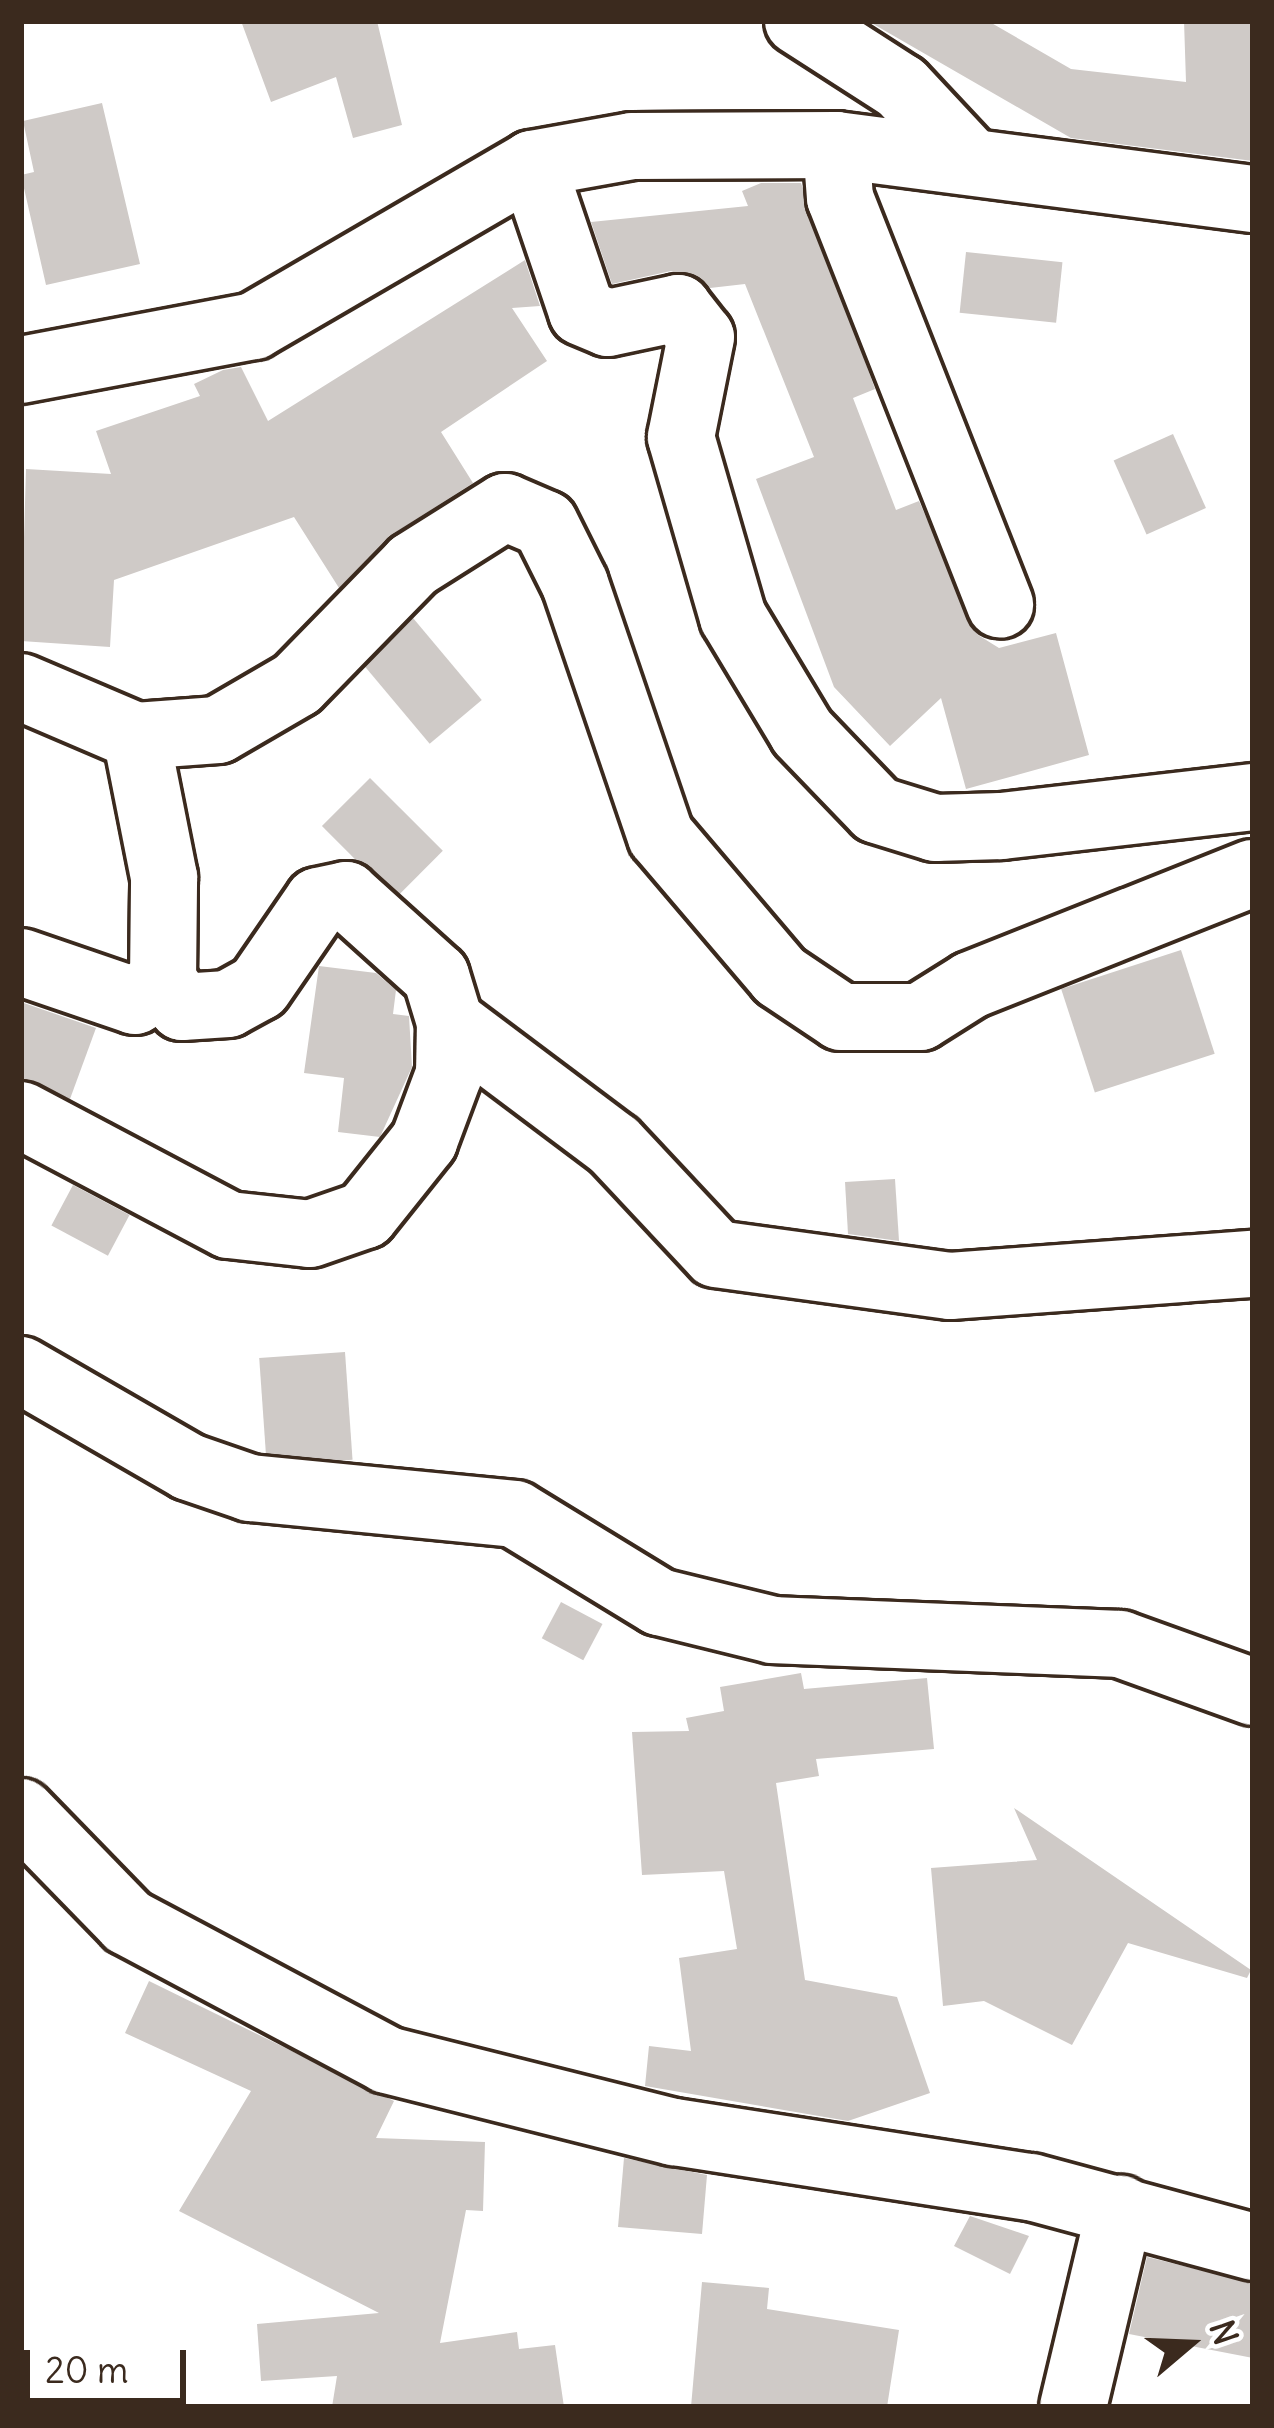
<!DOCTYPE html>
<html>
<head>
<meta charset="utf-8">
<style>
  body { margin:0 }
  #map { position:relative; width:1274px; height:2428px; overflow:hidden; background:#fff; font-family:Delius,sans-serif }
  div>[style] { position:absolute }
  .building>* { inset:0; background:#cfcac7; transform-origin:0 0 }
  .roads { filter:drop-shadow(3px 0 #3b2a1e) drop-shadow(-3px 0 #3b2a1e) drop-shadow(0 3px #3b2a1e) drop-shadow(0 -3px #3b2a1e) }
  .minor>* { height:66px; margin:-33px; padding:0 33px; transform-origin:33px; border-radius:33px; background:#fff }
  .primary>* { height:66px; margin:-33px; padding:0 33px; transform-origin:33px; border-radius:33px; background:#fff }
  span { translate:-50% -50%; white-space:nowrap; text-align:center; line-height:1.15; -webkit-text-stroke:10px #fff; paint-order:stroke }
  .frame { position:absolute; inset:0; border:24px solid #3b2a1e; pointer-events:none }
  .north { position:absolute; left:1130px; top:2284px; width:120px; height:120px; -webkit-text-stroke:9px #fff; paint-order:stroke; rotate:71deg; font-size:33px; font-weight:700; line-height:48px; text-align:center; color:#3b2a1e }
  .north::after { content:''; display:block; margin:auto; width:42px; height:54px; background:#3b2a1e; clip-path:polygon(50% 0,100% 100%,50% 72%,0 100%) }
  .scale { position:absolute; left:24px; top:2350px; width:162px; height:54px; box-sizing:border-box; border:6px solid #3b2a1e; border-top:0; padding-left:15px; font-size:36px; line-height:42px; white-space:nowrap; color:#3b2a1e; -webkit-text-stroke:9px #fff; paint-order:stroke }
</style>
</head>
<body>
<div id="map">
  <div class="building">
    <i style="clip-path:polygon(241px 21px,377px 21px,402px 125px,353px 138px,336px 77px,271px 102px)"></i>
    <i style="clip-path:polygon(868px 21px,988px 21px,1071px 69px,1186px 82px,1184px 21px,1253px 21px,1253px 161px,1071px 138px)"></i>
    <i style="clip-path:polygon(102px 103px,140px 264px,46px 285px,21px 175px,34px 172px,23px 121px)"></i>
    <i style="clip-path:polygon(761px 183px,801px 183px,875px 389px,853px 398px,896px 510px,919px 501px,978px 635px,999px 648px,1056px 633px,1089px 755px,966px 789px,941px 698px,890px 746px,834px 687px,756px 479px,814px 457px,745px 284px,710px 288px,671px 271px,612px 284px,591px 222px,748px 206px,742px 191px)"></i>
    <i style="left:966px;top:252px;width:97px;height:61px;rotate:6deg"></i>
    <i style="clip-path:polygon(525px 260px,540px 306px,512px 308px,547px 361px,441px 432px,473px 483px,393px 534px,339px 588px,294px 517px,114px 580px,110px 647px,21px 641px,26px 469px,111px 474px,96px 431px,200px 396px,194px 384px,223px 370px,241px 367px,268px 421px)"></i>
    <i style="left:1173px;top:434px;width:81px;height:65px;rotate:66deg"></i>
    <i style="left:413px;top:618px;width:107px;height:68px;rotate:50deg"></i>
    <i style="left:370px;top:778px;width:103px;height:68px;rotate:45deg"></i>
    <i style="left:1181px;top:950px;width:109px;height:126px;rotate:72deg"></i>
    <i style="clip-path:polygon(319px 966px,376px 973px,396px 990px,393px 1014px,409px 1016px,412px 1067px,380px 1137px,338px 1132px,344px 1078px,304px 1073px)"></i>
    <i style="clip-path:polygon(21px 1002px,96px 1028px,70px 1099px,21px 1078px)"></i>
    <i style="clip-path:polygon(895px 1179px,899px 1241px,848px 1234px,845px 1182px)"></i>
    <i style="left:73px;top:1185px;width:64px;height:46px;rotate:28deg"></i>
    <i style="left:345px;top:1352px;width:108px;height:86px;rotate:86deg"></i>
    <i style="left:561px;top:1602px;width:47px;height:41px;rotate:28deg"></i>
    <i style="clip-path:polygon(801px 1673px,804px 1689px,927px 1678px,934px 1749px,816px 1759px,819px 1776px,776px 1783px,805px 1980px,897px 1997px,930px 2093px,848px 2121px,645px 2086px,649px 2046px,691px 2051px,679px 1958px,737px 1949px,724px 1871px,642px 1875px,632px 1732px,689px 1731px,686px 1718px,724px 1711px,720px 1687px)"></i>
    <i style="clip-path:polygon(1014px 1808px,1251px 1970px,1247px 1978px,1128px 1943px,1072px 2045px,984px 2001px,943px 2006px,931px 1868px,1037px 1860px)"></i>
    <i style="clip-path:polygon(149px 1981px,394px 2101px,376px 2138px,485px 2142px,483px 2211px,466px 2210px,440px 2343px,517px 2332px,519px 2349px,555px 2345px,564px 2407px,332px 2407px,337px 2376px,261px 2381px,257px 2324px,379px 2313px,179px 2211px,251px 2091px,125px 2033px)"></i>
    <i style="clip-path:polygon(624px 2158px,707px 2175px,702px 2234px,618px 2227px)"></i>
    <i style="clip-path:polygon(970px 2216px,1029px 2236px,1010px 2274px,954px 2246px)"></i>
    <i style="clip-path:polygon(1147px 2257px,1253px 2283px,1253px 2358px,1129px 2334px)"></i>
    <i style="clip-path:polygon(702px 2282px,769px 2288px,767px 2309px,899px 2330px,887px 2407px,691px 2407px)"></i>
  </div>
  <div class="roads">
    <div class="minor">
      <i style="left:798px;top:21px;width:122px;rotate:32.7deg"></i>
      <i style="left:901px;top:87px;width:101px;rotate:47deg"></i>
      <i style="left:836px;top:145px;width:53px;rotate:85.7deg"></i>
      <i style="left:840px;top:198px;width:437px;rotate:68.5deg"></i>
      <i style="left:532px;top:164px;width:156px;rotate:71.3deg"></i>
      <i style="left:582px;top:312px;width:28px;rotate:23deg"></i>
      <i style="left:608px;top:323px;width:72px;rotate:-12.1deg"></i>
      <i style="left:678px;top:308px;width:37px;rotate:52deg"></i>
      <i style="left:701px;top:337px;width:102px;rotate:101.3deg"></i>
      <i style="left:681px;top:437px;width:187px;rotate:73.9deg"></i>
      <i style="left:733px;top:617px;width:134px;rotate:59deg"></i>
      <i style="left:802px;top:732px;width:108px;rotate:46.1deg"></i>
      <i style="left:877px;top:810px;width:61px;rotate:17.2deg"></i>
      <i style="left:935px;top:828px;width:67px;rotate:-1.7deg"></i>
      <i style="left:1002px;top:826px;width:253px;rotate:-6.6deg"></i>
      <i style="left:21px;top:687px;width:125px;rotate:23.1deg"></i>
      <i style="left:136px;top:736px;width:82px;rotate:-4.2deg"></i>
      <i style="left:218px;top:730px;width:91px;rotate:-30.2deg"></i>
      <i style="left:297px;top:684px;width:166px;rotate:-45.7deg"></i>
      <i style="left:413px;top:565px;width:109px;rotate:-32.2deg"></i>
      <i style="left:505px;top:507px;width:43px;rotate:23deg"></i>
      <i style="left:545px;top:524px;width:67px;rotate:63.4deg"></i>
      <i style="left:575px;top:584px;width:266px;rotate:71.2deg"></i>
      <i style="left:661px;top:836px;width:184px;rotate:49.6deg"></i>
      <i style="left:780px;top:976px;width:73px;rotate:33.9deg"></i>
      <i style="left:841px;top:1017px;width:79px"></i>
      <i style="left:920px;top:1017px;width:60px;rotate:-32.1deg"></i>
      <i style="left:971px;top:985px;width:303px;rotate:-21.7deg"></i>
      <i style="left:21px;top:962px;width:120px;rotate:18.9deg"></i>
      <i style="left:135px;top:1001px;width:34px;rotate:-36deg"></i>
      <i style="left:163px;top:981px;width:104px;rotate:-89.4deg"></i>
      <i style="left:164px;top:877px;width:144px;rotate:-101.2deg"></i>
      <i style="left:163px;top:981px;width:32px;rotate:54deg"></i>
      <i style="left:182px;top:1007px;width:46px;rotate:-3.7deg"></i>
      <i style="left:228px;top:1004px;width:35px;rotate:-29deg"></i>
      <i style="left:259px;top:987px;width:104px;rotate:-55.5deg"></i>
      <i style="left:318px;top:901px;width:29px;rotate:-12deg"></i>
      <i style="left:346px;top:895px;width:121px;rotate:42deg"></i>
      <i style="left:436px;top:976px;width:48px;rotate:73.1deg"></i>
      <i style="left:450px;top:1022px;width:205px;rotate:36.9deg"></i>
      <i style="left:614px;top:1145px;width:149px;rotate:46.9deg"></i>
      <i style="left:716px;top:1254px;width:236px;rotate:7.8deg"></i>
      <i style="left:950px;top:1286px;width:304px;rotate:-4.2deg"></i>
      <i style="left:21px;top:1115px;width:235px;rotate:27.9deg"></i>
      <i style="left:229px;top:1225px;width:81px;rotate:6.3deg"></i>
      <i style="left:310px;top:1234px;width:58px;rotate:-19.1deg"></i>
      <i style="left:365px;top:1215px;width:95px;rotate:-51.4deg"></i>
      <i style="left:424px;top:1141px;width:72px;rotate:-69.5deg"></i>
      <i style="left:449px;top:1074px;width:52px;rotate:-88.9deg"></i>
      <i style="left:21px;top:1370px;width:194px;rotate:30deg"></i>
      <i style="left:189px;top:1467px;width:65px;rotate:19deg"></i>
      <i style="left:250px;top:1488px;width:266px;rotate:5.6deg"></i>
      <i style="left:515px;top:1514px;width:169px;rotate:31.4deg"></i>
      <i style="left:659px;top:1602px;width:117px;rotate:13.8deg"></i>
      <i style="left:773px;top:1630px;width:347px;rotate:2.3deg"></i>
      <i style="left:1120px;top:1644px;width:141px;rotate:19.8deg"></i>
      <i style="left:21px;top:1812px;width:153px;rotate:45.8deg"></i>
      <i style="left:128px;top:1922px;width:293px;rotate:28deg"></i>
      <i style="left:387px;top:2060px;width:296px;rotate:14.1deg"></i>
      <i style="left:674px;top:2132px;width:361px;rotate:8.8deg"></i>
      <i style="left:1031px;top:2187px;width:230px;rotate:15.1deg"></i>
      <i style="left:1073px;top:2407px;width:204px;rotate:-76.6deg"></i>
    </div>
    <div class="primary">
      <i style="left:21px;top:370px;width:237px;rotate:-10.7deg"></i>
      <i style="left:254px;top:326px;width:322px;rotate:-30.2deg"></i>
      <i style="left:532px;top:164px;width:102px;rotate:-10.2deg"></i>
      <i style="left:632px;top:146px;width:204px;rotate:-0.3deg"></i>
      <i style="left:836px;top:145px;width:420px;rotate:7.4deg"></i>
    </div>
  </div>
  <div class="frame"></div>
  <div class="north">N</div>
  <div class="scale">20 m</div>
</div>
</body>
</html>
